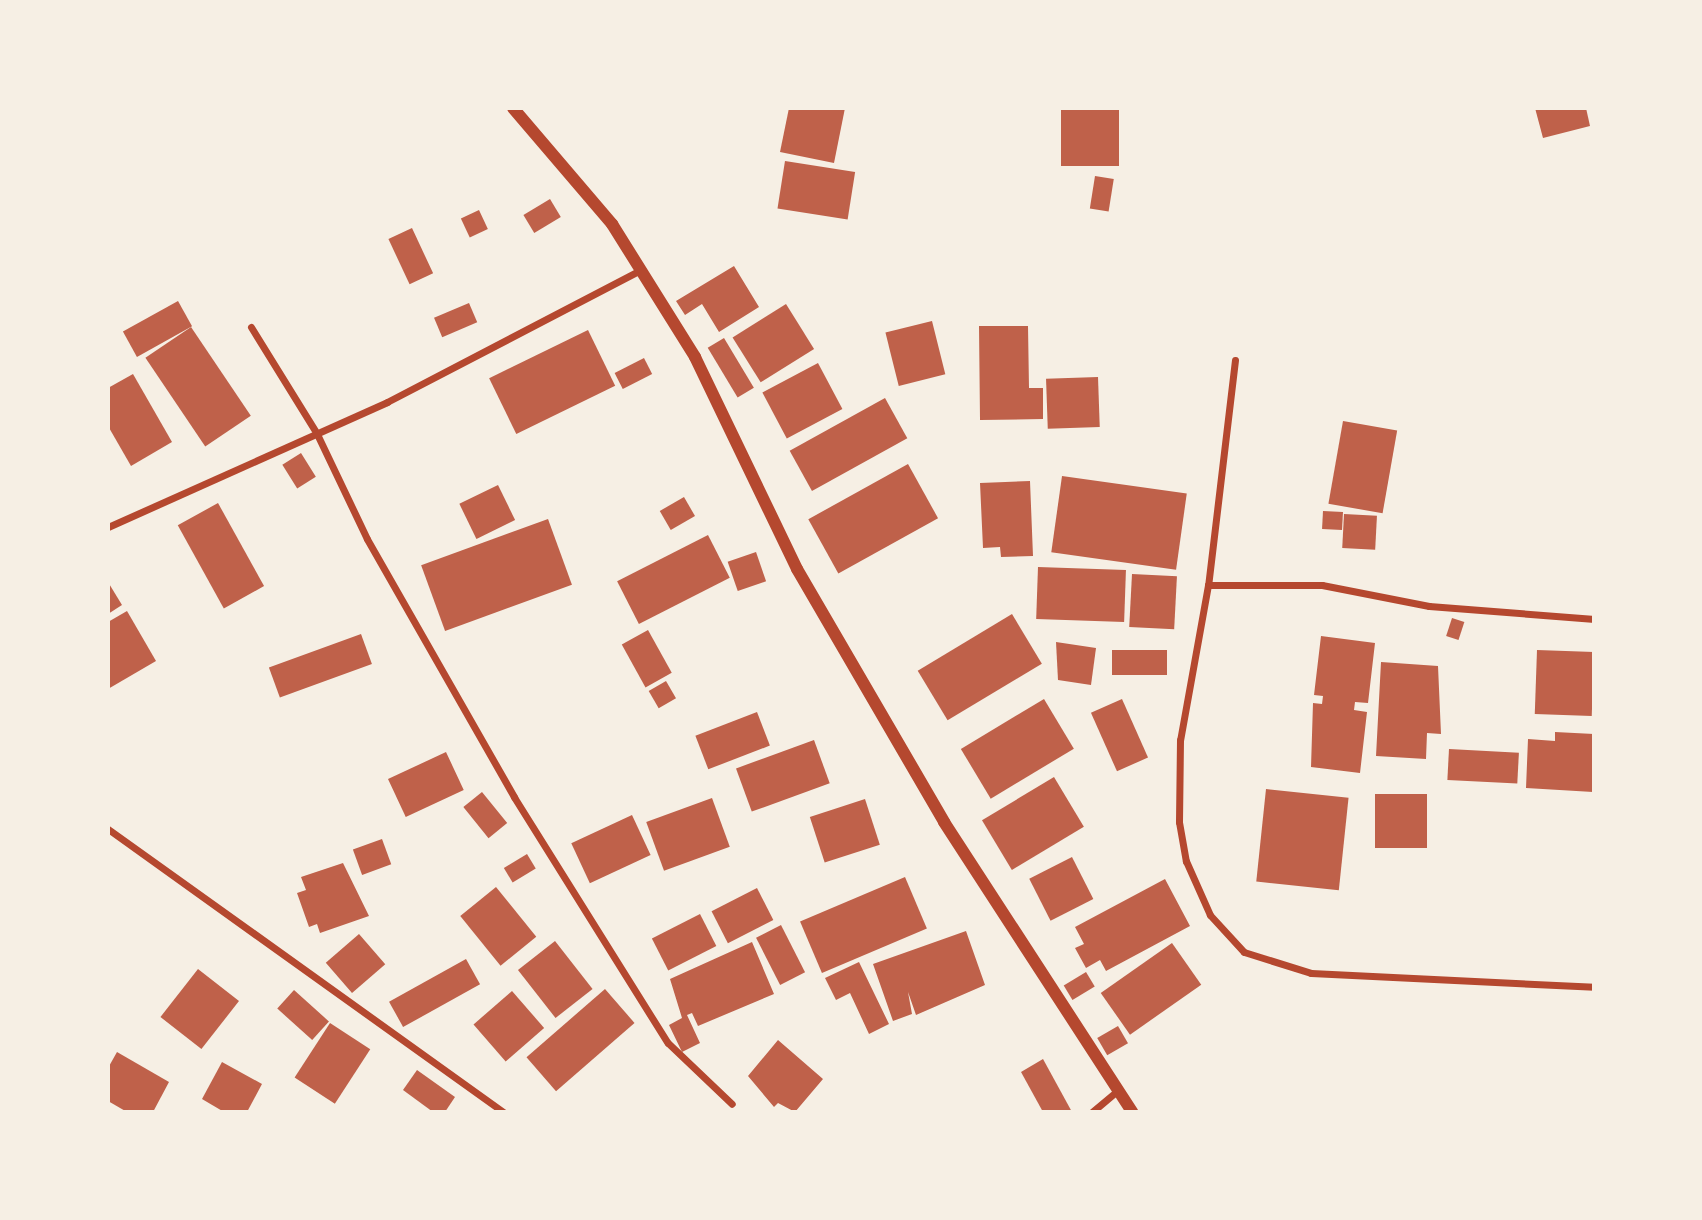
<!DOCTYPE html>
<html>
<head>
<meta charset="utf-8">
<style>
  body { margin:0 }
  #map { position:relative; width:1702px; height:1220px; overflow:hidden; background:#f6efe4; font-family:Manrope,sans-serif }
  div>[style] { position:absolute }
  .building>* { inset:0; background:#bf614a; transform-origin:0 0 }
  .minor>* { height:7px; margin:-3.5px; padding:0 3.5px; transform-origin:3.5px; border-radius:3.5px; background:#b5482f }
  .tertiary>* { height:12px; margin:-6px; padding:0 6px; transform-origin:6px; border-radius:6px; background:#b5482f }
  span { translate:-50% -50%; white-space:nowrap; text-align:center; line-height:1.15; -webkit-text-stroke:7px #f6efe4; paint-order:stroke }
  .frame { position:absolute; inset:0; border:110px solid #f6efe4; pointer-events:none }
</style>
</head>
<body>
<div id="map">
  <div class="building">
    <i style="clip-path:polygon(789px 108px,845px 108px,834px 163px,780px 152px)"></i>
    <i style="left:1061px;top:108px;width:58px;height:58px"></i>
    <i style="clip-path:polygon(1535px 108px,1586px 108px,1590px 126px,1543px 138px)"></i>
    <i style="left:785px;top:161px;width:71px;height:48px;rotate:9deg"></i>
    <i style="left:1095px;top:176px;width:19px;height:33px;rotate:9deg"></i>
    <i style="left:550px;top:199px;width:21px;height:31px;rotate:59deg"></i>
    <i style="left:479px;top:210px;width:21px;height:20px;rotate:65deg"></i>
    <i style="left:412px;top:228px;width:50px;height:26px;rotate:65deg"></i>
    <i style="clip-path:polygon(734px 266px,759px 307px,719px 332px,702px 304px,685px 315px,676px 301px)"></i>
    <i style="left:178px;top:301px;width:29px;height:63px;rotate:61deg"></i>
    <i style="left:469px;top:303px;width:21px;height:38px;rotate:67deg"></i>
    <i style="left:786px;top:304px;width:53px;height:63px;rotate:58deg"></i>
    <i style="left:932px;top:321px;width:55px;height:48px;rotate:76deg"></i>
    <i style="clip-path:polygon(979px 326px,1028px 326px,1029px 388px,1043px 388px,1043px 419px,980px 420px)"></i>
    <i style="left:191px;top:327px;width:107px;height:55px;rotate:56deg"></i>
    <i style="left:588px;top:330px;width:62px;height:110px;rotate:64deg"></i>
    <i style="left:724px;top:338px;width:58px;height:19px;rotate:59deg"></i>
    <i style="left:644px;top:358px;width:18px;height:33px;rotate:63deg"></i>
    <i style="left:818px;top:363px;width:52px;height:63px;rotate:62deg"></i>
    <i style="clip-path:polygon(133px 374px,172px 442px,131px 466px,108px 426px,108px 388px)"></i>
    <i style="left:1098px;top:377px;width:50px;height:52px;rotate:88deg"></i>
    <i style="left:885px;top:398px;width:46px;height:109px;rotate:61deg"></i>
    <i style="left:1343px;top:421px;width:55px;height:84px;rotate:10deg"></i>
    <i style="left:301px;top:453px;width:28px;height:22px;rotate:58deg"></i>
    <i style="left:908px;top:464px;width:62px;height:114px;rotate:61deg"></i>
    <i style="left:1062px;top:476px;width:126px;height:77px;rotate:8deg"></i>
    <i style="clip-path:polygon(1030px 481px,1033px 556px,1001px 557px,1000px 547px,983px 548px,980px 483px)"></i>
    <i style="left:498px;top:485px;width:39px;height:43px;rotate:64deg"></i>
    <i style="left:684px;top:497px;width:22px;height:28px;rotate:60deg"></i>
    <i style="left:218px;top:503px;width:95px;height:46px;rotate:61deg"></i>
    <i style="left:1323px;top:511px;width:20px;height:18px;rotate:3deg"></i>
    <i style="left:1344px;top:514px;width:33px;height:34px;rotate:3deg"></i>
    <i style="left:548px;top:519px;width:70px;height:135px;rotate:70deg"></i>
    <i style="left:708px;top:535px;width:48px;height:102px;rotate:63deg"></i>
    <i style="left:756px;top:552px;width:31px;height:30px;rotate:71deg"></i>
    <i style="left:1038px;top:567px;width:88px;height:52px;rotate:2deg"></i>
    <i style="left:1132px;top:574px;width:45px;height:53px;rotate:3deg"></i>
    <i style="clip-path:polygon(108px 582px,122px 605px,108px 614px)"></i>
    <i style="clip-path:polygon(127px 611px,156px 661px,108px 689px,108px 622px)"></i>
    <i style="left:1012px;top:614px;width:58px;height:110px;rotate:59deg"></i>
    <i style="left:1452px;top:618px;width:13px;height:19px;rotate:18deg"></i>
    <i style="left:648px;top:630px;width:49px;height:30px;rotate:61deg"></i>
    <i style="left:361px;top:634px;width:32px;height:98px;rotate:70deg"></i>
    <i style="clip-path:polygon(1321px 636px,1375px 643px,1368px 703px,1355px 702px,1354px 710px,1367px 712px,1360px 773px,1311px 767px,1313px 703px,1322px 704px,1323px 696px,1314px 695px)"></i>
    <i style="clip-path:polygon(1056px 642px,1096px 648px,1091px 685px,1058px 680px)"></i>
    <i style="left:1112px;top:650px;width:55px;height:25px"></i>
    <i style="left:1537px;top:650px;width:57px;height:64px;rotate:2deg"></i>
    <i style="clip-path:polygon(1381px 662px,1438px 666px,1441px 734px,1427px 733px,1426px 759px,1376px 756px)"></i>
    <i style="left:666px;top:681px;width:20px;height:20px;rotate:60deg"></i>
    <i style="left:1044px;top:699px;width:58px;height:97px;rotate:59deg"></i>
    <i style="left:1122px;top:699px;width:64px;height:34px;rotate:66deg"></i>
    <i style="left:757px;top:712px;width:36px;height:66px;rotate:69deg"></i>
    <i style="clip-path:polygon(1555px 732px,1594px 734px,1593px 792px,1526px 788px,1528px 739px,1555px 741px)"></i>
    <i style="left:814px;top:740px;width:46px;height:83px;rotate:70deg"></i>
    <i style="left:1449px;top:749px;width:70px;height:31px;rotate:3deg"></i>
    <i style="left:446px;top:752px;width:42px;height:64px;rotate:65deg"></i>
    <i style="left:1054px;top:777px;width:58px;height:84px;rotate:59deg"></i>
    <i style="left:1266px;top:789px;width:83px;height:93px;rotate:6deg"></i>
    <i style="left:482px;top:792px;width:40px;height:24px;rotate:51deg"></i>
    <i style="left:1375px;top:794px;width:52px;height:54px"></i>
    <i style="left:712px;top:798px;width:52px;height:70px;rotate:70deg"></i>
    <i style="left:865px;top:799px;width:48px;height:58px;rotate:72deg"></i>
    <i style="left:632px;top:815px;width:44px;height:67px;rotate:65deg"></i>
    <i style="left:382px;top:839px;width:27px;height:31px;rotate:70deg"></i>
    <i style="left:527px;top:854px;width:17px;height:27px;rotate:59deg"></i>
    <i style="left:1072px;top:857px;width:47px;height:48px;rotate:63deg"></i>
    <i style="clip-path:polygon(343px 863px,369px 916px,320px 933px,317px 924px,309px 927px,297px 893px,306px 890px,301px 877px)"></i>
    <i style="left:905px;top:877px;width:56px;height:114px;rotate:67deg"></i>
    <i style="clip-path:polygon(1165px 879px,1190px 926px,1106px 971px,1100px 960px,1086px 968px,1075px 948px,1084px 944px,1075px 927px)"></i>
    <i style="left:496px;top:887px;width:64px;height:46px;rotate:51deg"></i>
    <i style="left:757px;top:888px;width:36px;height:51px;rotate:63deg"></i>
    <i style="left:700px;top:914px;width:36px;height:54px;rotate:63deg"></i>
    <i style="left:781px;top:925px;width:53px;height:28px;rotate:63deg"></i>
    <i style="clip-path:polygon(966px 931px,985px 985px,916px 1015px,908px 992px,912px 1014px,893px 1021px,873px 964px)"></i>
    <i style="left:359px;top:934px;width:40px;height:44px;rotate:49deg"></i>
    <i style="left:555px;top:941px;width:61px;height:47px;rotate:52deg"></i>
    <i style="clip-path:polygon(752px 942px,774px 994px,698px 1026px,692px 1013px,687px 1015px,700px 1043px,682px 1052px,669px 1025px,682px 1018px,670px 979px)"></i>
    <i style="left:1172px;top:943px;width:51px;height:87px;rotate:55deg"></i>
    <i style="left:466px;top:959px;width:29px;height:88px;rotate:61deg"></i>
    <i style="clip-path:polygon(859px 962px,889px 1024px,869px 1034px,850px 993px,836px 1000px,825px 978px)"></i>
    <i style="left:198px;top:969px;width:52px;height:61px;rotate:38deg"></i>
    <i style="left:1086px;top:972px;width:17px;height:26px;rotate:59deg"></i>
    <i style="left:605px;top:989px;width:45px;height:104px;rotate:49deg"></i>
    <i style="left:294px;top:990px;width:47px;height:25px;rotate:42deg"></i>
    <i style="left:512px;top:991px;width:49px;height:51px;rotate:49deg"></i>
    <i style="left:330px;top:1023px;width:48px;height:65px;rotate:33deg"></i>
    <i style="left:1118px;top:1026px;width:20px;height:24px;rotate:60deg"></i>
    <i style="clip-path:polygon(778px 1040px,823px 1079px,795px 1112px,778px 1103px,774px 1107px,748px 1076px)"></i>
    <i style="clip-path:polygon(117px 1052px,169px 1082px,153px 1112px,127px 1112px,108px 1101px,108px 1068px)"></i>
    <i style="clip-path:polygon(1043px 1059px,1072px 1112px,1043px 1112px,1021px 1072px)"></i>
    <i style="clip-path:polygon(222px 1062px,262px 1084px,247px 1112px,224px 1112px,202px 1099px)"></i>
    <i style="clip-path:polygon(417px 1070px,455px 1097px,445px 1112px,433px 1112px,403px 1090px)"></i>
  </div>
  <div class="minor">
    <i style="left:251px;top:327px;width:126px;rotate:58.3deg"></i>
    <i style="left:317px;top:434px;width:116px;rotate:64.5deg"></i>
    <i style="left:367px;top:539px;width:297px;rotate:60.3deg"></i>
    <i style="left:514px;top:797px;width:290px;rotate:58deg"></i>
    <i style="left:668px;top:1043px;width:88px;rotate:43.6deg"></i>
    <i style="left:1235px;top:360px;width:227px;rotate:96.8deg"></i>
    <i style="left:1208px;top:585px;width:158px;rotate:100.2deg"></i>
    <i style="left:1180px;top:740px;width:82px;rotate:90.7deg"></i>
    <i style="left:1179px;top:822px;width:40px;rotate:80deg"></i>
    <i style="left:1186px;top:861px;width:59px;rotate:66deg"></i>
    <i style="left:1210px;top:915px;width:50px;rotate:47.4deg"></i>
    <i style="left:1244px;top:952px;width:70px;rotate:17.4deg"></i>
    <i style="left:1311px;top:973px;width:283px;rotate:2.8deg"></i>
    <i style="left:108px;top:527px;width:306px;rotate:-24.1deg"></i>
    <i style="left:387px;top:402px;width:286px;rotate:-27.5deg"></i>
    <i style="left:1208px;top:585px;width:114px"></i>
    <i style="left:1322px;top:585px;width:109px;rotate:11.1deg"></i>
    <i style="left:1429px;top:606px;width:166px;rotate:4.5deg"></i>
    <i style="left:108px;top:829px;width:487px;rotate:35.6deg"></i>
    <i style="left:1092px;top:1112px;width:34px;rotate:-40deg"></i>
  </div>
  <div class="tertiary">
    <i style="left:513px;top:108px;width:153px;rotate:49.5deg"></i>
    <i style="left:612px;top:224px;width:157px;rotate:58deg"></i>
    <i style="left:695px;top:357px;width:235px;rotate:64.3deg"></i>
    <i style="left:797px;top:569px;width:293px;rotate:59.8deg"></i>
    <i style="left:944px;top:822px;width:346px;rotate:57deg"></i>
  </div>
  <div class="frame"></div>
</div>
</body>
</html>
